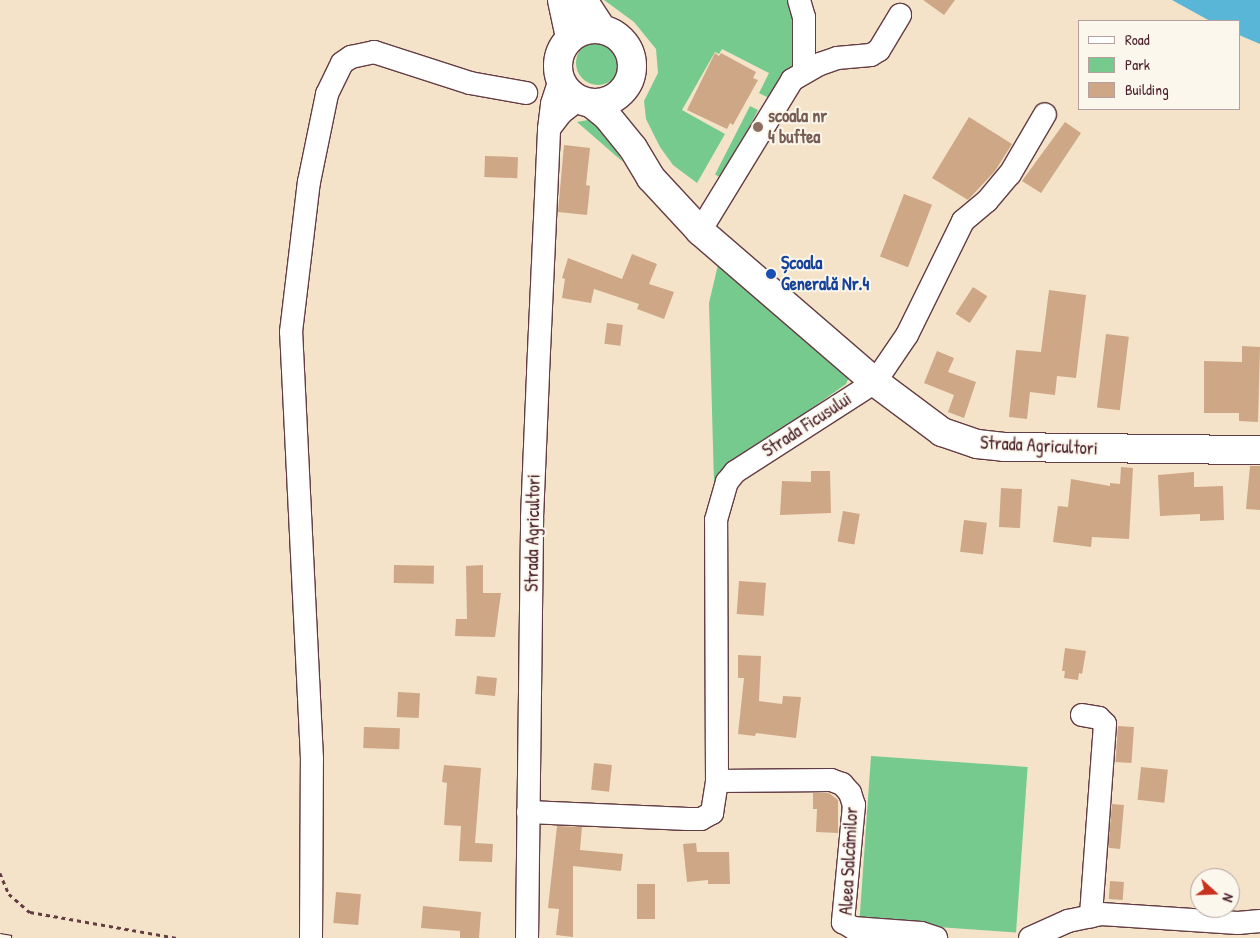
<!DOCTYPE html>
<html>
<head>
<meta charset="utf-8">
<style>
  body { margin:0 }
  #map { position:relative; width:1260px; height:938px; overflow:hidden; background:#f4e3c9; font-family:"Patrick Hand",sans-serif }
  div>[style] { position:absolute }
  .green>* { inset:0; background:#76ca8d; transform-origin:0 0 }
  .round { border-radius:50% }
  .water>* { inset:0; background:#59b6d7 }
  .building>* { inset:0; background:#cea786; transform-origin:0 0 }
  .path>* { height:2.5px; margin-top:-1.25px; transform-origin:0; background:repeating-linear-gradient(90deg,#643c43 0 4px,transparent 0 8px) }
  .roads { filter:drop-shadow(1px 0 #643c43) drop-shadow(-1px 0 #643c43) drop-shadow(0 1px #643c43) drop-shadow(0 -1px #643c43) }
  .minor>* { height:22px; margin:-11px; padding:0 11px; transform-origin:11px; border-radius:11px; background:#fff }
  .major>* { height:28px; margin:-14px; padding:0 14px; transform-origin:14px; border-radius:14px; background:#fff }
  .major>.ring { margin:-14px; padding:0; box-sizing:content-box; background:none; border:28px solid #fff; border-radius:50% }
  .rail>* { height:5.5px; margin-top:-2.75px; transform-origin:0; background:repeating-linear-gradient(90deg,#fbf7ec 0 11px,#4a1f2b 0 22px); box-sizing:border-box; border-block:1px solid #4a1f2b }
  .dots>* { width:14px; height:14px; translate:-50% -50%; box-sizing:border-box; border:2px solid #fbf7ec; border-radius:50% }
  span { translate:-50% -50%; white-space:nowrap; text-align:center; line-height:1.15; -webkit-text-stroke:4px #fbf7ec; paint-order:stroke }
  .education-label { font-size:18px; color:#785e54; font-weight:700 }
  .left { translate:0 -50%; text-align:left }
  .transit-label { font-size:18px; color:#164399; font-weight:700 }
  .street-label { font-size:18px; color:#4a1f2b }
  .legend { position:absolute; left:1078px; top:20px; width:162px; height:90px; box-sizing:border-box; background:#fbf7ec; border:1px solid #b4a19f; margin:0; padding:6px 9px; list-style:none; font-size:15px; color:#4a1f2b }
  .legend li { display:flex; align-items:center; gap:10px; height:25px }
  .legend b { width:25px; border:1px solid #b4a19f }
  .north { position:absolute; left:1190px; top:868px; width:50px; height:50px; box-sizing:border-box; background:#fbf7ec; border:1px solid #b4a19f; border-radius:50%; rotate:110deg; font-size:14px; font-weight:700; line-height:20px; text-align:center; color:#4a1f2b }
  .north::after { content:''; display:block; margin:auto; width:18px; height:22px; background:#c8321e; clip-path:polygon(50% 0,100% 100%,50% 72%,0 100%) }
</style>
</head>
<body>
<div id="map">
  <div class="green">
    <i style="clip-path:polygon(604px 0,790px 0,801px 57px,769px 98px,759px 93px,769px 73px,722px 49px,719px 54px,715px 52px,682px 110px,725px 134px,697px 183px,673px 165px,660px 147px,646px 119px,644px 101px,658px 73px,656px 49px,634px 22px)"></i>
    <i class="round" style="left:576px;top:41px;width:44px;height:44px"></i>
    <i style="left:750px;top:106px;width:9px;height:77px;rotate:27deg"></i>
    <i style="clip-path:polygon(588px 120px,595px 123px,612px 144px,623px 162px,577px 122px)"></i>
    <i style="clip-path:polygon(718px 265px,849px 377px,846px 384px,747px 454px,714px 483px,709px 303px)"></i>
    <i style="left:871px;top:756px;width:157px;height:166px;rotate:4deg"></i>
  </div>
  <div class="water">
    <i style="clip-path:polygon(1172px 0,1260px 0,1260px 44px,1239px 35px,1239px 21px,1210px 21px)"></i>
  </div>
  <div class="building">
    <i style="clip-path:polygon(923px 0,955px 0,944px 15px)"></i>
    <i style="clip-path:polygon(715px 53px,719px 56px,721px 53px,756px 72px,753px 78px,758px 80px,733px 125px,730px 123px,727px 129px,687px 110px)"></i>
    <i style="clip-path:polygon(969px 117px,1012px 144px,995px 171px,968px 200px,932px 178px)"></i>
    <i style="clip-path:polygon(1065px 122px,1081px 133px,1041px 193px,1022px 181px)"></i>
    <i style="clip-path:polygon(564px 145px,590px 148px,586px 185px,590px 186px,587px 215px,558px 212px)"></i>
    <i style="left:485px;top:156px;width:33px;height:21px;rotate:2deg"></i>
    <i style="left:904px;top:194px;width:30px;height:67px;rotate:21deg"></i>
    <i style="clip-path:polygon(632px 254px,657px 264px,649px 284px,674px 292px,664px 319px,637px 309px,639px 304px,594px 289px,591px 303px,562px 298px,565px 279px,562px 278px,568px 258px,622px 279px)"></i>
    <i style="left:973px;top:287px;width:17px;height:32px;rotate:33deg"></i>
    <i style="clip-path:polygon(1049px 290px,1086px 295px,1076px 378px,1057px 376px,1055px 395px,1030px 392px,1027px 419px,1009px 417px,1016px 350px,1041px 352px)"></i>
    <i style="left:607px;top:323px;width:16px;height:21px;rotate:7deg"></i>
    <i style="left:1106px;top:334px;width:23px;height:74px;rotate:7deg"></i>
    <i style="clip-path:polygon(1242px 346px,1260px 347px,1258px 422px,1239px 421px,1239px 413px,1204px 413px,1204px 361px,1242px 362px)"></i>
    <i style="clip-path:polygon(937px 351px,954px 358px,948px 372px,976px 382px,964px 418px,948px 412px,954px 395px,924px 383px)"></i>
    <i style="clip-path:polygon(1250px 466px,1260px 466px,1260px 510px,1246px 509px)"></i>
    <i style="clip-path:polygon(1121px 467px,1133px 468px,1129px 539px,1092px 537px,1091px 547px,1053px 542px,1058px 506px,1068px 507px,1071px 479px,1110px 486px,1110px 483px,1120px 484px)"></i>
    <i style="clip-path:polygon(811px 471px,830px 471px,831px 513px,780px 515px,782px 481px,811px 482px)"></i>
    <i style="clip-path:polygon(1194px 472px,1194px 487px,1223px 486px,1224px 520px,1200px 521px,1200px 514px,1160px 516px,1158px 475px)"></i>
    <i style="left:1001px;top:488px;width:21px;height:39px;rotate:3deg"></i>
    <i style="left:843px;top:511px;width:17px;height:31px;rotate:10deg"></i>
    <i style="left:964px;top:520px;width:23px;height:32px;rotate:7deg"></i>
    <i style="left:394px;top:565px;width:40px;height:18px;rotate:1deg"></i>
    <i style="clip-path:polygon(483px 565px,483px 593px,501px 593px,495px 637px,455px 636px,456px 619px,467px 619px,466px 566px)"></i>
    <i style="left:739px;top:581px;width:27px;height:33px;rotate:4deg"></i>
    <i style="clip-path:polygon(1065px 648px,1086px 651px,1082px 674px,1079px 673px,1078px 680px,1064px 678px,1065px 671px,1062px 671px)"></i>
    <i style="clip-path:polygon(738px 655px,761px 656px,759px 701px,782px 704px,783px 696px,801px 697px,796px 738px,756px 733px,755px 736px,738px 734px,744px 678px,738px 678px)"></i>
    <i style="left:477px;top:676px;width:20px;height:18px;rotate:6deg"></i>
    <i style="left:398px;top:692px;width:22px;height:25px;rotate:3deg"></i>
    <i style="left:1118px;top:726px;width:16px;height:36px;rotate:4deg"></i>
    <i style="left:364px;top:727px;width:36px;height:21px;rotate:2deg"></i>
    <i style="left:594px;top:763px;width:18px;height:27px;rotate:6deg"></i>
    <i style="clip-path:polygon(444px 765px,481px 768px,475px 843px,493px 844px,492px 862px,459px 861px,461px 826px,444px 825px,447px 783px,442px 782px)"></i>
    <i style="left:1141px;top:767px;width:27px;height:33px;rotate:6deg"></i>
    <i style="clip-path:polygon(813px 793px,829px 793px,838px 800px,838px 833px,816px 832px,817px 809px,813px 809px)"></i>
    <i style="left:1112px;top:804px;width:12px;height:44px;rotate:5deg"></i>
    <i style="clip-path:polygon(557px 826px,582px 827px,580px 850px,623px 854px,621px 871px,573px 866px,573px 937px,556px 935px,559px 909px,548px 908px)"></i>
    <i style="clip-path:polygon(696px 843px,697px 852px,729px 852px,730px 884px,708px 884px,708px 880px,687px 882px,683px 844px)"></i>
    <i style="left:1110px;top:881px;width:14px;height:18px;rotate:4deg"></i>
    <i style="left:637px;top:884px;width:18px;height:35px"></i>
    <i style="left:336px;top:892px;width:25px;height:31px;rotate:5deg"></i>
    <i style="clip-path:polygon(423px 906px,481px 912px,479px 938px,460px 938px,460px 931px,421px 928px)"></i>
  </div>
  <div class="path">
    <i style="left:0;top:873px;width:23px;rotate:67deg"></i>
    <i style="left:9px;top:894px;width:28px;rotate:41deg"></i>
    <i style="left:30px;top:912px;width:149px;rotate:10deg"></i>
  </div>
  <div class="roads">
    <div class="minor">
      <i style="left:799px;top:0;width:18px;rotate:74deg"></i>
      <i style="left:804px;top:17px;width:53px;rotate:90deg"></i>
      <i style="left:549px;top:129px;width:20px;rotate:-53deg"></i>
      <i style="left:561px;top:113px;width:23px;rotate:-38deg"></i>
      <i style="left:700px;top:231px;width:177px;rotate:-58.6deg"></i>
      <i style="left:792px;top:80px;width:32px;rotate:-30deg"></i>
      <i style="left:820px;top:64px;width:18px;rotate:-19deg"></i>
      <i style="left:837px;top:58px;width:34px;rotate:-5deg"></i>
      <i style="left:871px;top:55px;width:9px;rotate:-32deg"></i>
      <i style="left:879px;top:50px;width:41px;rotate:-59deg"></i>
      <i style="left:1082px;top:715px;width:17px;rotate:10deg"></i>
      <i style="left:1099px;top:718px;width:8px;rotate:45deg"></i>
      <i style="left:1105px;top:724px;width:193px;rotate:94.2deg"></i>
      <i style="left:717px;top:781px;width:114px;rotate:-0.5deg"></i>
      <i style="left:831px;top:780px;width:12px;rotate:20deg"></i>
      <i style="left:842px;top:784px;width:12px;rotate:48deg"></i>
      <i style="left:850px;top:793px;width:13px;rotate:72deg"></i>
      <i style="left:854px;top:805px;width:118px;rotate:95.4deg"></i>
      <i style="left:843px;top:922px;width:12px;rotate:31deg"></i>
      <i style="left:853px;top:928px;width:68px;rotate:4.2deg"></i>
      <i style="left:921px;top:933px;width:16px;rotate:18deg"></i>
      <i style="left:528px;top:812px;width:160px;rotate:2.5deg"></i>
      <i style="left:688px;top:819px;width:13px"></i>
      <i style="left:701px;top:819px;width:13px;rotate:-29deg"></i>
      <i style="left:712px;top:813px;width:32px;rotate:-81deg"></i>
      <i style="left:717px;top:781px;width:261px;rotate:-90.2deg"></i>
      <i style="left:716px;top:520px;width:40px;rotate:-74deg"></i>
      <i style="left:727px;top:482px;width:13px;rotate:-51deg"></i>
      <i style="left:735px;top:472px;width:166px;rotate:-32.7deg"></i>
      <i style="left:875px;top:382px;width:57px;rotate:-55.8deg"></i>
      <i style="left:907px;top:335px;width:127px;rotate:-63.8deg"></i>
      <i style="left:963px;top:221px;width:31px;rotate:-40deg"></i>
      <i style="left:987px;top:201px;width:35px;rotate:-50deg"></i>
      <i style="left:1010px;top:174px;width:69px;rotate:-59.7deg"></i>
      <i style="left:311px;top:938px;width:179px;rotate:-89.7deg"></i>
      <i style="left:312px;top:759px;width:428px;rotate:-92.8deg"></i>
      <i style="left:291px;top:332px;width:151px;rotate:-83.2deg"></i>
      <i style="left:309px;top:182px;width:90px;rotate:-78.4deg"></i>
      <i style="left:327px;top:94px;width:34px;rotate:-64deg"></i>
      <i style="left:342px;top:63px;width:11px;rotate:-34deg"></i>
      <i style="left:351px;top:57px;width:24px;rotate:-12deg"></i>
      <i style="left:374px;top:52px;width:101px;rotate:17.9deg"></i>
      <i style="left:470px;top:83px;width:57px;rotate:10.1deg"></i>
      <i style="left:527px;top:938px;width:420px;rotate:-89.3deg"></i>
      <i style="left:532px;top:518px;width:145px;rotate:-87.6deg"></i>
      <i style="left:538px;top:373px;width:244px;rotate:-87.4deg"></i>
      <i style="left:549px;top:129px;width:25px;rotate:-83deg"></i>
      <i style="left:552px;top:104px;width:26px;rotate:-72deg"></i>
      <i style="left:1030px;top:938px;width:42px;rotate:-24.1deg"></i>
      <i style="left:1068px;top:921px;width:34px;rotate:-12deg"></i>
      <i style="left:1101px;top:914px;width:137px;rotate:3.8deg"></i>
      <i style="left:1238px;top:923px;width:22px;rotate:-5deg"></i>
    </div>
    <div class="major">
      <i style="left:562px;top:0;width:39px;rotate:78deg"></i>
      <i style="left:583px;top:0;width:33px;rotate:57deg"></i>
      <i class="ring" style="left:558px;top:29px;width:46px;height:46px"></i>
      <i style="left:591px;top:103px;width:21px;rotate:39deg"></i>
      <i style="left:607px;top:116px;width:41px;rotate:50.9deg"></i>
      <i style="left:633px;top:148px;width:35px;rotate:59deg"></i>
      <i style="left:651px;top:178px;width:72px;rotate:47.2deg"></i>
      <i style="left:700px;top:231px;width:231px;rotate:40.8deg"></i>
      <i style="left:875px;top:382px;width:84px;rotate:36.7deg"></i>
      <i style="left:942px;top:432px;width:37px;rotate:19deg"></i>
      <i style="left:977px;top:444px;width:27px;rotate:6deg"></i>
      <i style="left:1004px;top:447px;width:256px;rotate:0.7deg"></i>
    </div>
  </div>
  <div class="rail">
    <i style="left:0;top:936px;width:12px;rotate:9deg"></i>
  </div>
  <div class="dots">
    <i style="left:758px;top:127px;background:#8d6e63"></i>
    <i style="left:771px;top:274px;background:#1a4fb4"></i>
  </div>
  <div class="education-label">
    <span class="left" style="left:768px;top:127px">scoala nr<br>4 buftea</span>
  </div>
  <div class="transit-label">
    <span class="left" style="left:781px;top:274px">Școala<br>Generală Nr.4</span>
  </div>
  <div class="street-label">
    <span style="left:807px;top:425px;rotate:-33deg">Strada Ficusului</span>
    <span style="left:1039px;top:446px;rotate:3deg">Strada Agricultori</span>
    <span style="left:533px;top:533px;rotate:-89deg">Strada Agricultori</span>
    <span style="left:849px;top:861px;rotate:-87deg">Aleea Salcâmilor</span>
  </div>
  <ul class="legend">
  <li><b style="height:6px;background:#fff"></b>Road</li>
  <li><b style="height:14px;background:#76ca8d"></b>Park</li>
  <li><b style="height:14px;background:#cea786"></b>Building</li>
  </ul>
  <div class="north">N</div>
</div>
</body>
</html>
